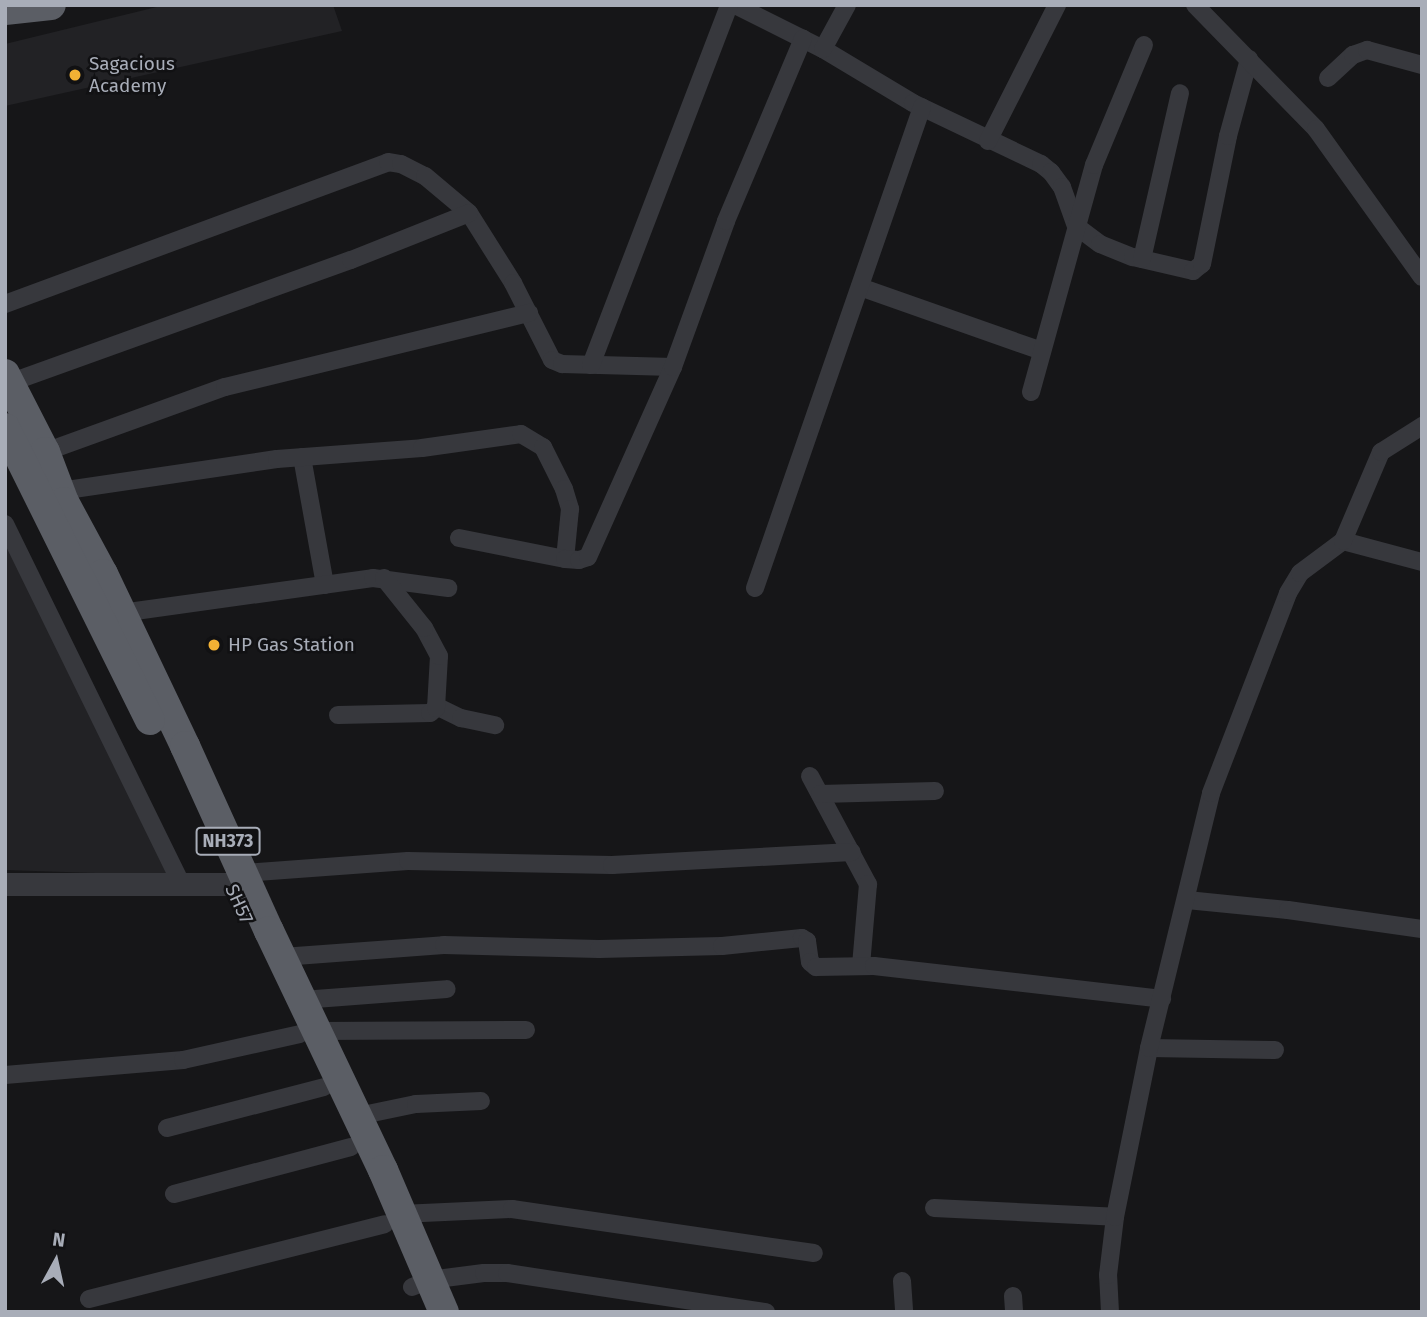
<!DOCTYPE html>
<html>
<head>
<meta charset="utf-8">
<style>
  body { margin:0 }
  #map { position:relative; width:1427px; height:1317px; overflow:hidden; background:#161618; font-family:"Fira Sans",sans-serif }
  div>[style] { position:absolute }
  .built>* { inset:0; background:#222225 }
  .minor>* { height:18px; margin:-9px; padding:0 9px; transform-origin:9px; border-radius:9px; background:#37383d }
  .tertiary>* { height:23px; margin:-11.5px; padding:0 11.5px; transform-origin:11.5px; border-radius:11.5px; background:#37383d }
  .trunk>* { height:30px; margin:-15px; padding:0 15px; transform-origin:15px; border-radius:15px; background:#5b5e65 }
  .dots>* { width:19px; height:19px; translate:-50% -50%; box-sizing:border-box; border:4px solid #111113; border-radius:50% }
  span { translate:-50% -50%; white-space:nowrap; text-align:center; line-height:1.15; -webkit-text-stroke:5px #111113; paint-order:stroke }
  .shield-label span { padding:2px 5px; background:#111113; border:2px solid; border-radius:5px; -webkit-text-stroke-width:0 }
  .shield-label { font-size:18px; color:#a8adb8; font-weight:700 }
  .poi-label { font-size:19px; color:#a8adb8 }
  .left { translate:0 -50%; text-align:left }
  .street-label { font-size:19px; color:#a8adb8 }
  .frame { position:absolute; inset:0; border:7px solid #a8adb8; pointer-events:none }
  .north { position:absolute; left:21px; top:1226px; width:70px; height:70px; -webkit-text-stroke:5px #111113; paint-order:stroke; rotate:8deg; font-size:19px; font-weight:700; line-height:28px; text-align:center; color:#a8adb8 }
  .north::after { content:''; display:block; margin:auto; width:24px; height:32px; background:#a8adb8; clip-path:polygon(50% 0,100% 100%,50% 72%,0 100%) }
</style>
</head>
<body>
<div id="map">
  <div class="built">
    <i style="clip-path:polygon(165px 5px,333px 5px,342px 31px,5px 106px,5px 44px)"></i>
    <i style="clip-path:polygon(5px 524px,184px 876px,5px 870px)"></i>
  </div>
  <div class="minor">
    <i style="left:735px;top:5px;width:98px;rotate:26.6deg"></i>
    <i style="left:823px;top:49px;width:105px;rotate:31deg"></i>
    <i style="left:913px;top:103px;width:142px;rotate:25.5deg"></i>
    <i style="left:1041px;top:164px;width:13px;rotate:39deg"></i>
    <i style="left:1051px;top:172px;width:19px;rotate:54deg"></i>
    <i style="left:1062px;top:187px;width:41px;rotate:70.3deg"></i>
    <i style="left:1076px;top:226px;width:30px;rotate:37deg"></i>
    <i style="left:1100px;top:244px;width:35px;rotate:22deg"></i>
    <i style="left:1133px;top:257px;width:62px;rotate:13.1deg"></i>
    <i style="left:1193px;top:271px;width:11px;rotate:-38deg"></i>
    <i style="left:1202px;top:264px;width:131px;rotate:-78.5deg"></i>
    <i style="left:1228px;top:136px;width:80px;rotate:-74.7deg"></i>
    <i style="left:1195px;top:5px;width:173px;rotate:45.7deg"></i>
    <i style="left:1316px;top:129px;width:182px;rotate:54.4deg"></i>
    <i style="left:823px;top:49px;width:50px;rotate:-61.4deg"></i>
    <i style="left:1328px;top:78px;width:34px;rotate:-43deg"></i>
    <i style="left:1353px;top:55px;width:15px;rotate:-20deg"></i>
    <i style="left:1367px;top:50px;width:57px;rotate:15.3deg"></i>
    <i style="left:988px;top:141px;width:153px;rotate:-63.1deg"></i>
    <i style="left:1142px;top:259px;width:170px;rotate:-77.1deg"></i>
    <i style="left:860px;top:287px;width:193px;rotate:19.4deg"></i>
    <i style="left:5px;top:304px;width:408px;rotate:-20.3deg"></i>
    <i style="left:388px;top:162px;width:13px;rotate:9deg"></i>
    <i style="left:401px;top:164px;width:27px;rotate:27deg"></i>
    <i style="left:425px;top:176px;width:57px;rotate:40.1deg"></i>
    <i style="left:469px;top:213px;width:83px;rotate:57.8deg"></i>
    <i style="left:513px;top:283px;width:86px;rotate:63.1deg"></i>
    <i style="left:552px;top:360px;width:11px;rotate:22deg"></i>
    <i style="left:562px;top:364px;width:111px;rotate:1.5deg"></i>
    <i style="left:591px;top:365px;width:386px;rotate:-69deg"></i>
    <i style="left:9px;top:383px;width:363px;rotate:-19.8deg"></i>
    <i style="left:351px;top:260px;width:127px;rotate:-21.7deg"></i>
    <i style="left:1031px;top:392px;width:236px;rotate:-74.5deg"></i>
    <i style="left:1094px;top:165px;width:130px;rotate:-67.4deg"></i>
    <i style="left:45px;top:452px;width:191px;rotate:-19.9deg"></i>
    <i style="left:225px;top:387px;width:313px;rotate:-13.7deg"></i>
    <i style="left:302px;top:457px;width:130px;rotate:79.8deg"></i>
    <i style="left:60px;top:491px;width:219px;rotate:-8.4deg"></i>
    <i style="left:277px;top:459px;width:145px;rotate:-4.3deg"></i>
    <i style="left:422px;top:448px;width:100px;rotate:-8deg"></i>
    <i style="left:521px;top:434px;width:26px;rotate:31deg"></i>
    <i style="left:543px;top:447px;width:47px;rotate:63.4deg"></i>
    <i style="left:564px;top:489px;width:21px;rotate:73deg"></i>
    <i style="left:570px;top:509px;width:50px;rotate:95.7deg"></i>
    <i style="left:5px;top:524px;width:402px;rotate:63.9deg"></i>
    <i style="left:459px;top:538px;width:108px;rotate:11.2deg"></i>
    <i style="left:565px;top:559px;width:14px;rotate:4deg"></i>
    <i style="left:579px;top:560px;width:9px;rotate:-18deg"></i>
    <i style="left:588px;top:557px;width:208px;rotate:-65.9deg"></i>
    <i style="left:673px;top:367px;width:155px;rotate:-70deg"></i>
    <i style="left:726px;top:221px;width:198px;rotate:-67.1deg"></i>
    <i style="left:1343px;top:541px;width:82px;rotate:14.9deg"></i>
    <i style="left:755px;top:588px;width:509px;rotate:-70.85deg"></i>
    <i style="left:121px;top:613px;width:254px;rotate:-7.9deg"></i>
    <i style="left:373px;top:578px;width:76px;rotate:7.6deg"></i>
    <i style="left:436px;top:706px;width:28px;rotate:26deg"></i>
    <i style="left:461px;top:718px;width:35px;rotate:12deg"></i>
    <i style="left:338px;top:715px;width:92px;rotate:-1.2deg"></i>
    <i style="left:430px;top:713px;width:8px;rotate:-40deg"></i>
    <i style="left:436px;top:708px;width:52px;rotate:-86.7deg"></i>
    <i style="left:439px;top:656px;width:32px;rotate:-118deg"></i>
    <i style="left:424px;top:628px;width:64px;rotate:-128.7deg"></i>
    <i style="left:810px;top:776px;width:123px;rotate:61.8deg"></i>
    <i style="left:868px;top:884px;width:82px;rotate:94.9deg"></i>
    <i style="left:820px;top:794px;width:115px;rotate:-1.5deg"></i>
    <i style="left:243px;top:873px;width:165px;rotate:-4.2deg"></i>
    <i style="left:408px;top:861px;width:204px;rotate:1.1deg"></i>
    <i style="left:612px;top:865px;width:240px;rotate:-3.1deg"></i>
    <i style="left:1187px;top:900px;width:101px;rotate:5.7deg"></i>
    <i style="left:1288px;top:910px;width:135px;rotate:8.1deg"></i>
    <i style="left:282px;top:957px;width:162px;rotate:-4.2deg"></i>
    <i style="left:444px;top:945px;width:155px;rotate:1.5deg"></i>
    <i style="left:599px;top:949px;width:123px;rotate:-1.4deg"></i>
    <i style="left:722px;top:946px;width:80px;rotate:-5.7deg"></i>
    <i style="left:802px;top:938px;width:6px;rotate:31deg"></i>
    <i style="left:807px;top:941px;width:21px;rotate:82deg"></i>
    <i style="left:810px;top:962px;width:8px;rotate:40deg"></i>
    <i style="left:816px;top:967px;width:58px;rotate:-1deg"></i>
    <i style="left:874px;top:966px;width:290px;rotate:6.5deg"></i>
    <i style="left:302px;top:1000px;width:145px;rotate:-4.3deg"></i>
    <i style="left:317px;top:1031px;width:209px;rotate:-0.3deg"></i>
    <i style="left:1149px;top:1048px;width:126px;rotate:0.9deg"></i>
    <i style="left:5px;top:1075px;width:179px;rotate:-4.8deg"></i>
    <i style="left:183px;top:1060px;width:120px;rotate:-12.5deg"></i>
    <i style="left:358px;top:1116px;width:59px;rotate:-11.7deg"></i>
    <i style="left:416px;top:1104px;width:65px;rotate:-2.6deg"></i>
    <i style="left:167px;top:1128px;width:162px;rotate:-14.6deg"></i>
    <i style="left:174px;top:1194px;width:183px;rotate:-14.9deg"></i>
    <i style="left:934px;top:1208px;width:181px;rotate:2.8deg"></i>
    <i style="left:401px;top:1214px;width:111px;rotate:-2.6deg"></i>
    <i style="left:512px;top:1209px;width:305px;rotate:8.3deg"></i>
    <i style="left:902px;top:1281px;width:31px;rotate:86deg"></i>
    <i style="left:412px;top:1287px;width:18px;rotate:-22deg"></i>
    <i style="left:429px;top:1280px;width:55px;rotate:-7.3deg"></i>
    <i style="left:484px;top:1273px;width:23px"></i>
    <i style="left:507px;top:1273px;width:262px;rotate:8.6deg"></i>
    <i style="left:1013px;top:1296px;width:16px;rotate:86deg"></i>
    <i style="left:89px;top:1299px;width:305px;rotate:-14.2deg"></i>
    <i style="left:1110px;top:1312px;width:37px;rotate:-93deg"></i>
    <i style="left:1108px;top:1275px;width:58px;rotate:-83.1deg"></i>
    <i style="left:1115px;top:1217px;width:172px;rotate:-78.6deg"></i>
    <i style="left:1149px;top:1048px;width:262px;rotate:-76.3deg"></i>
    <i style="left:1211px;top:793px;width:214px;rotate:-68.9deg"></i>
    <i style="left:1288px;top:593px;width:23px;rotate:-59deg"></i>
    <i style="left:1300px;top:573px;width:54px;rotate:-36.7deg"></i>
    <i style="left:1343px;top:541px;width:97px;rotate:-66.9deg"></i>
    <i style="left:1381px;top:452px;width:49px;rotate:-32.4deg"></i>
  </div>
  <div class="tertiary">
    <i style="left:5px;top:884px;width:224px"></i>
  </div>
  <div class="trunk">
    <i style="left:5px;top:10px;width:46px;rotate:-6.2deg"></i>
    <i style="left:5px;top:374px;width:88px;rotate:62.9deg"></i>
    <i style="left:45px;top:452px;width:53px;rotate:69.2deg"></i>
    <i style="left:64px;top:502px;width:82px;rotate:61.6deg"></i>
    <i style="left:103px;top:574px;width:191px;rotate:64.5deg"></i>
    <i style="left:185px;top:746px;width:203px;rotate:65.6deg"></i>
    <i style="left:269px;top:931px;width:265px;rotate:64.5deg"></i>
    <i style="left:383px;top:1170px;width:155px;rotate:66.8deg"></i>
    <i style="left:5px;top:428px;width:326px;rotate:63.6deg"></i>
  </div>
  <div class="dots">
    <i style="left:75px;top:75px;background:#f2b134"></i>
    <i style="left:214px;top:645px;background:#f2b134"></i>
  </div>
  <div class="shield-label">
    <span style="left:228px;top:841px">NH373</span>
  </div>
  <div class="poi-label">
    <span class="left" style="left:89px;top:75px">Sagacious<br>Academy</span>
    <span class="left" style="left:228px;top:645px">HP Gas Station</span>
  </div>
  <div class="street-label">
    <span style="left:239px;top:904px;rotate:65deg">SH57</span>
  </div>
  <div class="frame"></div>
  <div class="north">N</div>
</div>
</body>
</html>
